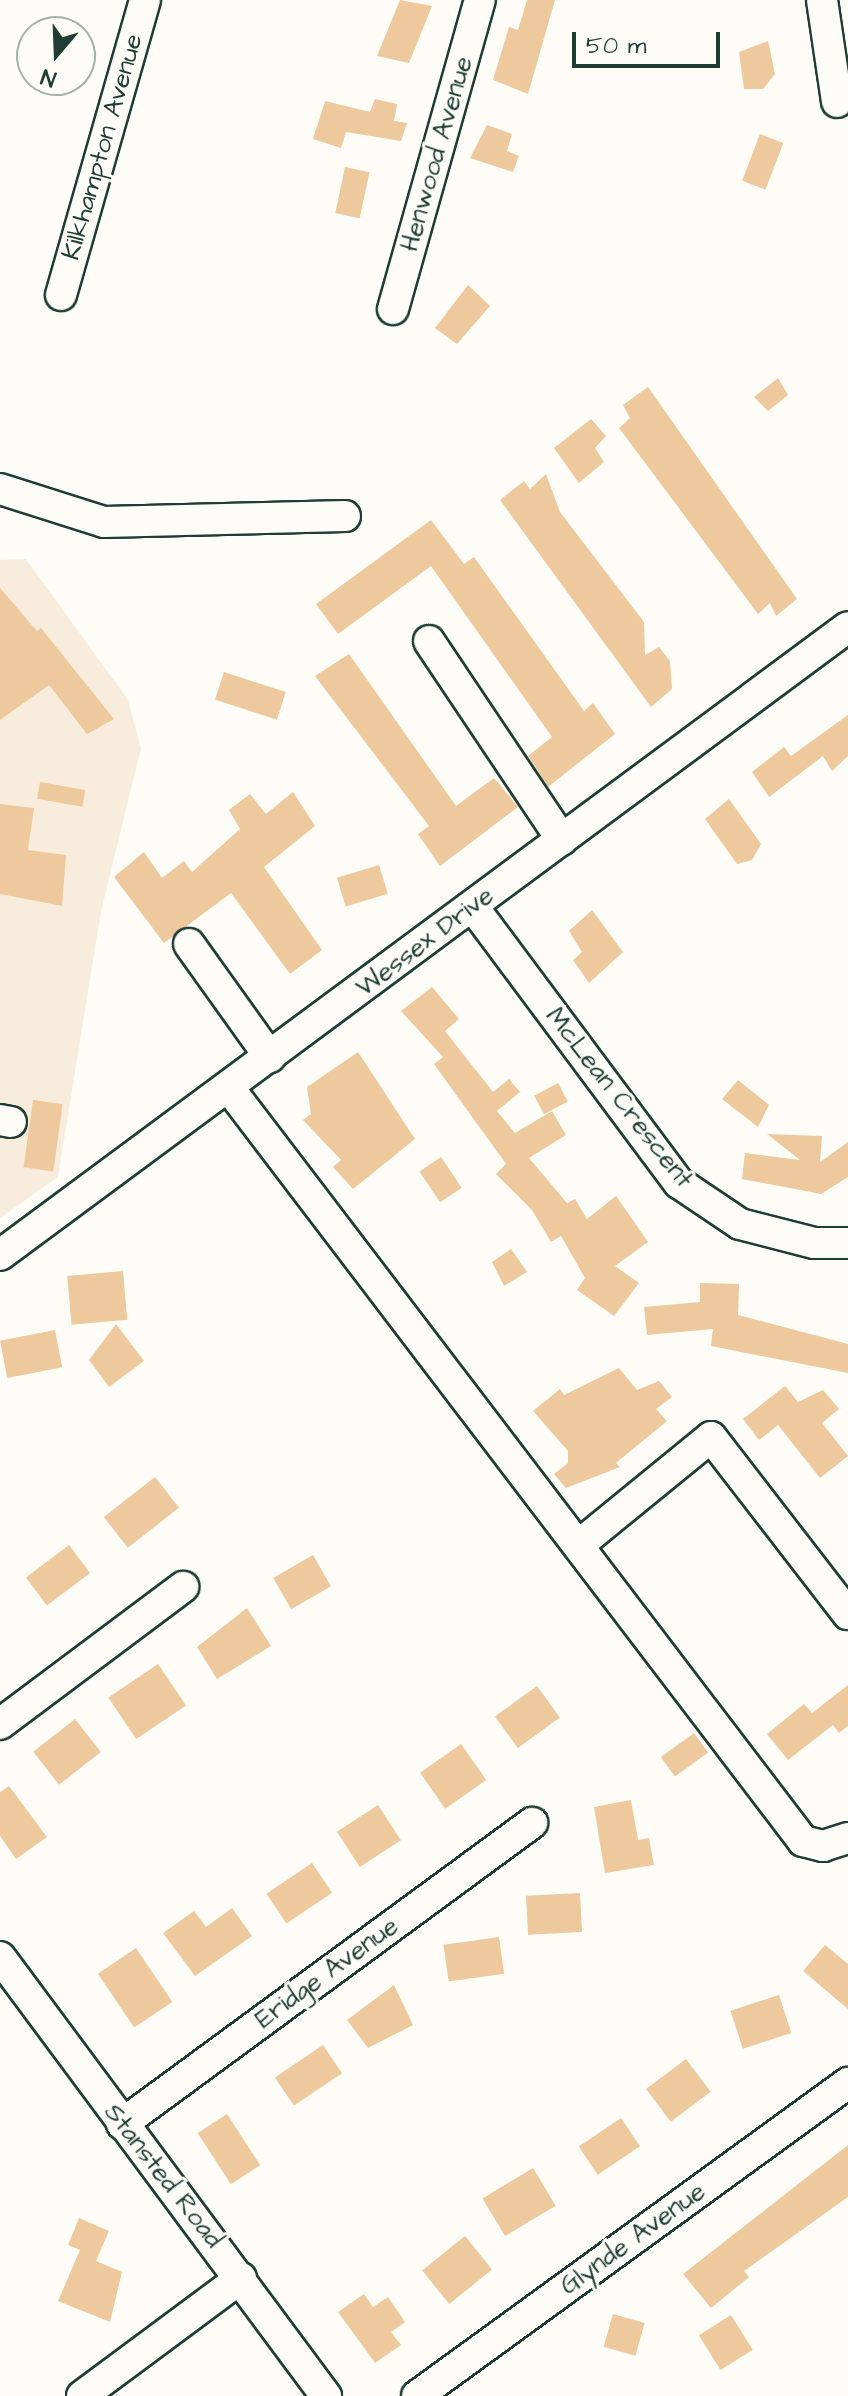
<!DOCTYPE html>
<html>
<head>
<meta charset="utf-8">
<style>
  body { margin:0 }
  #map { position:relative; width:848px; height:2396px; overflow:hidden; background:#fdfcf7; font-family:"Architects Daughter",sans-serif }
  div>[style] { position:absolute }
  .built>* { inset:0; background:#f8eddc }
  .building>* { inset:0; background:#eec99e; transform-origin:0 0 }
  .roads { filter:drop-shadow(2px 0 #1f3d34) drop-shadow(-2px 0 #1f3d34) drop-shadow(0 2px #1f3d34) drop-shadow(0 -2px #1f3d34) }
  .minor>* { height:30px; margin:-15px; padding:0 15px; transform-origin:15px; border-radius:15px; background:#fdfcf7 }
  span { translate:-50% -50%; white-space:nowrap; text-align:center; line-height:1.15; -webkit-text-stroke:6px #fdfcf7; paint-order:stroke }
  .street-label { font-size:26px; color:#1f3d34 }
  .north { position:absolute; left:16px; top:16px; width:80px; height:80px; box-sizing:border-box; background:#fdfcf7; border:2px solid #a4b0a9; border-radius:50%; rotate:199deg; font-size:22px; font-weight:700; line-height:32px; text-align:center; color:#1f3d34 }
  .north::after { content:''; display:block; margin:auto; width:28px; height:36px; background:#1f3d34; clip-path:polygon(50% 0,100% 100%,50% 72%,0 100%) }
  .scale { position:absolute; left:572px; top:32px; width:148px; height:36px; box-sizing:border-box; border:4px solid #1f3d34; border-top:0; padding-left:10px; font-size:24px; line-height:28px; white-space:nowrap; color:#1f3d34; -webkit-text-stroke:6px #fdfcf7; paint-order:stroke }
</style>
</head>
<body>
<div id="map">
  <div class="built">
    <i style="clip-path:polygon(26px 559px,128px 700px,141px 749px,101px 911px,58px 1177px,0 1218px,0 560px)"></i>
  </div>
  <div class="building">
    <i style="clip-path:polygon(400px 0,432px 6px,409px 63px,377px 56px)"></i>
    <i style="clip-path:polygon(527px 0,555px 0,528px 94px,493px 80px,509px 27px,518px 30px)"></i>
    <i style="clip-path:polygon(768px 41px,775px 74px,763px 89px,744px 89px,739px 52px)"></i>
    <i style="clip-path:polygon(375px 99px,397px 104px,394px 121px,407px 123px,401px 141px,346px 132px,341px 148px,313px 139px,325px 101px,370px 112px)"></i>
    <i style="clip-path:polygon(487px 125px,512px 134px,507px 151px,519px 156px,513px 172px,470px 158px)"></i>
    <i style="left:760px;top:134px;width:25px;height:50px;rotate:21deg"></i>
    <i style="left:345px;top:167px;width:25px;height:47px;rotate:12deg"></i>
    <i style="clip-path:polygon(468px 285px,490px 306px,457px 344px,435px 328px)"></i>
    <i style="clip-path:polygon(778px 378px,788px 395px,768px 411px,754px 397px)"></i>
    <i style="clip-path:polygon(648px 387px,797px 599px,776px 616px,770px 603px,758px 614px,619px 428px,630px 418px,623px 405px)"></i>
    <i style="clip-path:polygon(591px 419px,606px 436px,595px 448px,604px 462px,579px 483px,554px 448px)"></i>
    <i style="clip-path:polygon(546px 474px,560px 512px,644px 622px,645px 655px,659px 647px,670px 661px,672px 689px,651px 707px,500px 500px,524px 481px,530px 489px)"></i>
    <i style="clip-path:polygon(431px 520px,464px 564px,474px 557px,584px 711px,593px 703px,615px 734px,548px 787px,528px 756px,552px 737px,431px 566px,338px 634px,316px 604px)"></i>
    <i style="clip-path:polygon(0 588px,37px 631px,41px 628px,114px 719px,87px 734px,49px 685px,0 720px)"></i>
    <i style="clip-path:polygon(349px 654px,456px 806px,494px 778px,518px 807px,440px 866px,418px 834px,429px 826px,315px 676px)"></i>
    <i style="left:224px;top:672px;width:65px;height:29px;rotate:18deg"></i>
    <i style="clip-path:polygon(848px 715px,848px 756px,832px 771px,823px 756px,769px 797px,752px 772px,784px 747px,791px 756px)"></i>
    <i style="left:40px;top:782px;width:46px;height:17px;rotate:10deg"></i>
    <i style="clip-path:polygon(293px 792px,315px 826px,264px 867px,322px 950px,290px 974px,231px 893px,164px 943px,114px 877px,144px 852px,162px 878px,184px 861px,192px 872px,240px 829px,229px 810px,250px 794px,266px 814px)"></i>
    <i style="clip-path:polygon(729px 799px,761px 844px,752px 860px,737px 864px,705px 819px)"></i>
    <i style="clip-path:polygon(0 804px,34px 808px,28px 850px,66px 855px,62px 906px,0 894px)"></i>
    <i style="left:379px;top:865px;width:30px;height:44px;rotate:73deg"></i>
    <i style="clip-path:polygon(592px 910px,623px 952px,589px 983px,573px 960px,582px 952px,569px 931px)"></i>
    <i style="clip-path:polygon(432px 987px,459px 1019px,445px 1031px,493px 1092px,509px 1079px,520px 1092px,497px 1111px,515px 1133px,552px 1111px,566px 1135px,529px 1158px,567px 1203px,575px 1199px,587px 1219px,616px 1196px,648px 1242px,615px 1266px,639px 1283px,614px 1316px,577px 1290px,585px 1278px,561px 1236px,551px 1242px,532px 1210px,496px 1174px,506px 1164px,434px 1064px,443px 1057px,401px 1011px)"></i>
    <i style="clip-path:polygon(358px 1052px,415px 1139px,353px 1189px,333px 1167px,341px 1160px,303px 1120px,311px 1114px,307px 1087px)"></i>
    <i style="clip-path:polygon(738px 1080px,769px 1105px,758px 1127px,722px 1099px)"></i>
    <i style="left:558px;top:1083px;width:21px;height:27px;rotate:62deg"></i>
    <i style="left:33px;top:1100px;width:30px;height:68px;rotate:8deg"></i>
    <i style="clip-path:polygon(767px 1134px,822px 1136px,820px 1162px,848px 1142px,848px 1177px,821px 1194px,742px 1179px,745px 1153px,800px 1160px)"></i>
    <i style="left:441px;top:1157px;width:37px;height:26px;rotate:56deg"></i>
    <i style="clip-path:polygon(511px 1249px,527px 1272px,504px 1286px,492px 1262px)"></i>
    <i style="left:123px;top:1271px;width:49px;height:56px;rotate:85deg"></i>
    <i style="clip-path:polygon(700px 1283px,739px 1284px,738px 1315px,848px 1344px,848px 1373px,711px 1346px,713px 1329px,647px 1335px,644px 1307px,700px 1302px)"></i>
    <i style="clip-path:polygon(116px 1324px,144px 1361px,109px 1387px,89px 1360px)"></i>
    <i style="left:55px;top:1330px;width:38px;height:56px;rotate:79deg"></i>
    <i style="clip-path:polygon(619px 1368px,637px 1390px,659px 1381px,672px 1397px,656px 1409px,667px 1421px,616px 1463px,620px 1467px,566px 1488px,554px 1474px,568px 1463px,568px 1451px,533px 1411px,560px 1389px,564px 1395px)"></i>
    <i style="clip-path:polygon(785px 1386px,798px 1402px,823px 1390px,839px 1409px,822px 1423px,848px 1456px,820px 1478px,778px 1425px,759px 1440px,743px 1419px)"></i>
    <i style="left:155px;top:1477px;width:39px;height:65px;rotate:52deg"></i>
    <i style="left:69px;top:1545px;width:35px;height:54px;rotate:53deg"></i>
    <i style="left:313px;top:1555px;width:36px;height:46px;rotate:60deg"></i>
    <i style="clip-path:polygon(247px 1608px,271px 1646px,217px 1679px,197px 1647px)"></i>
    <i style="left:158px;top:1664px;width:50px;height:60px;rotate:56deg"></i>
    <i style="clip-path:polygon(848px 1685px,848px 1726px,839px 1733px,833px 1725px,788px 1760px,767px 1734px,804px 1704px,812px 1713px)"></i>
    <i style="left:537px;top:1686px;width:39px;height:52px;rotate:54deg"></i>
    <i style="left:75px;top:1719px;width:42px;height:53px;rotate:52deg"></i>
    <i style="left:694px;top:1733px;width:24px;height:41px;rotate:54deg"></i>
    <i style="left:461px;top:1744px;width:44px;height:50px;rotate:55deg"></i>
    <i style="clip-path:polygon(9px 1786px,47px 1837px,16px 1859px,0 1836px,0 1792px)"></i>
    <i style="clip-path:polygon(631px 1800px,638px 1840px,649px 1838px,654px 1865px,605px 1873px,594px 1807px)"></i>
    <i style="left:378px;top:1805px;width:42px;height:49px;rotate:57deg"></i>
    <i style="left:312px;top:1863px;width:36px;height:55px;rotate:56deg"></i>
    <i style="left:580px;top:1893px;width:39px;height:54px;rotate:87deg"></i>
    <i style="clip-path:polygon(232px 1908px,252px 1936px,195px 1976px,163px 1933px,194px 1911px,206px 1927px)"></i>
    <i style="left:499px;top:1937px;width:37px;height:56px;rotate:82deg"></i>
    <i style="clip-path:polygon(825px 1945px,848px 1964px,848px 2009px,803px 1971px)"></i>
    <i style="left:136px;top:1948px;width:65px;height:46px;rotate:56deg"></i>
    <i style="clip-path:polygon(394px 1985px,413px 2025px,368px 2048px,347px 2020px)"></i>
    <i style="left:779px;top:1995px;width:40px;height:51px;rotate:72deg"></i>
    <i style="left:323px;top:2045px;width:34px;height:58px;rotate:56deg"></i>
    <i style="left:686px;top:2059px;width:41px;height:50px;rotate:53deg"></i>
    <i style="left:227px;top:2114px;width:61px;height:35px;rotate:57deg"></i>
    <i style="left:621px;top:2118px;width:34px;height:51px;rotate:56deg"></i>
    <i style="clip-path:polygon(848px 2145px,848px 2197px,744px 2271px,749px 2277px,711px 2308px,683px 2274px)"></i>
    <i style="left:533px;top:2168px;width:44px;height:59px;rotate:59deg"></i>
    <i style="clip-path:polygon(79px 2218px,109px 2231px,96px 2261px,122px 2272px,110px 2322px,58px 2301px,80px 2250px,68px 2245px)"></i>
    <i style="left:465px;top:2236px;width:43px;height:55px;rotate:51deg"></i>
    <i style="clip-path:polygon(364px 2294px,373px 2307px,388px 2297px,405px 2322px,391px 2332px,401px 2345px,375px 2363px,338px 2312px)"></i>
    <i style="left:613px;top:2314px;width:33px;height:34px;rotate:16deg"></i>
    <i style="left:731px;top:2315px;width:41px;height:38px;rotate:58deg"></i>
  </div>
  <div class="roads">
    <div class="minor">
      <i style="left:822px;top:0;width:103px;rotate:81.6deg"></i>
      <i style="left:61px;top:295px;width:307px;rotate:-74.1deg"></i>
      <i style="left:393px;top:309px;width:321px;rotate:-74.3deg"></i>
      <i style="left:0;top:489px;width:109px;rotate:17.6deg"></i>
      <i style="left:104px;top:522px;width:241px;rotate:-1.4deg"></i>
      <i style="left:429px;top:641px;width:239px;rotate:56.2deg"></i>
      <i style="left:473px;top:907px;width:344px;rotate:53.3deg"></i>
      <i style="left:679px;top:1183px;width:73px;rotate:33.9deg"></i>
      <i style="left:740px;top:1224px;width:76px;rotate:14.4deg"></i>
      <i style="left:814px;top:1243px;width:34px"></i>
      <i style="left:189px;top:944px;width:139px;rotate:54.4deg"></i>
      <i style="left:229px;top:1088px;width:947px;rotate:52.68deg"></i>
      <i style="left:803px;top:1841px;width:21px;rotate:14deg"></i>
      <i style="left:823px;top:1846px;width:26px;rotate:-18deg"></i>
      <i style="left:0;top:1120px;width:11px;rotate:10deg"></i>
      <i style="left:0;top:1255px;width:1055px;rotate:-36.52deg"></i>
      <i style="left:580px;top:1544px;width:169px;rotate:-39.2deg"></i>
      <i style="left:711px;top:1437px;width:224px;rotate:52.3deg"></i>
      <i style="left:0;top:1724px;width:229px;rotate:-36.8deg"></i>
      <i style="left:0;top:1957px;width:547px;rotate:53.4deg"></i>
      <i style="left:122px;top:2124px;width:509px;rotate:-36.28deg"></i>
      <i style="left:82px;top:2396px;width:198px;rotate:-36.6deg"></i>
      <i style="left:417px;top:2396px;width:533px;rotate:-35.99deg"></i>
    </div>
  </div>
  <div class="street-label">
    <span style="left:103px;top:147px;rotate:-74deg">Kilkhampton Avenue</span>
    <span style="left:437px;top:154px;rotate:-74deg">Henwood Avenue</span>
    <span style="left:425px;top:942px;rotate:-37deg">Wessex Drive</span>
    <span style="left:619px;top:1098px;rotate:52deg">McLean Crescent</span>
    <span style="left:327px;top:1973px;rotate:-36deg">Eridge Avenue</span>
    <span style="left:163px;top:2176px;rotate:52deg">Stansted Road</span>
    <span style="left:633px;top:2239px;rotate:-36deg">Glynde Avenue</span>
  </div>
  <div class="north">N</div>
  <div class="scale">50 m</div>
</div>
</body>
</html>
